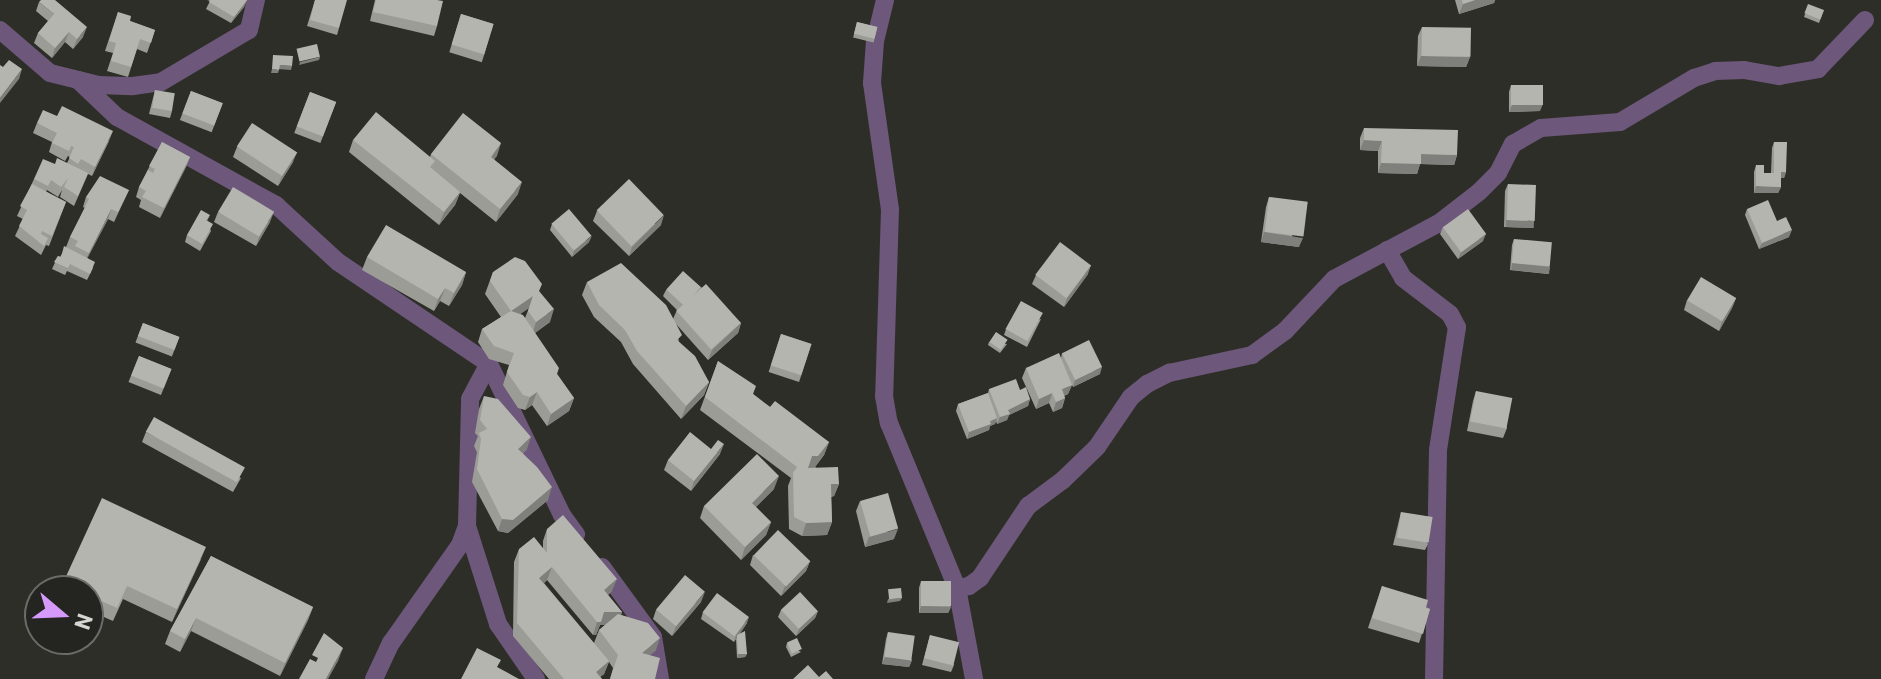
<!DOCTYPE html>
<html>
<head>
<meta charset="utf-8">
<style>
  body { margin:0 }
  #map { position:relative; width:1881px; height:679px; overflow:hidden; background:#2e2e29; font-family:Barlow,sans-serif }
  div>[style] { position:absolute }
  .street>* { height:18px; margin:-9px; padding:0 9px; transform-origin:9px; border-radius:9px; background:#6d587b }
  .wall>* { inset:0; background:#9c9c97; transform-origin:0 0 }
  .shaded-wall>* { inset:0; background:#7f7f7b; transform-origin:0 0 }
  .building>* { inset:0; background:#b5b5b0; transform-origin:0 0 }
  span { translate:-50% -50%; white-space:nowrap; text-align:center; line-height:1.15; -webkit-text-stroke:8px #242420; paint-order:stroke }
  .north { position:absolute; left:24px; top:575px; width:80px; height:80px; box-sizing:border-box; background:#242420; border:2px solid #6b6b68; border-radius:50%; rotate:109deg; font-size:22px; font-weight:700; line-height:32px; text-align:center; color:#d6d6d3 }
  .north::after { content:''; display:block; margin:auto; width:28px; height:36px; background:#d69bfa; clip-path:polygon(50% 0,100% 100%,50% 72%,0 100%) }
</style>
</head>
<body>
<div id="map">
  <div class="street">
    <i style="left:885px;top:0;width:42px;rotate:103.7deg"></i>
    <i style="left:875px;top:41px;width:42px;rotate:94.1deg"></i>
    <i style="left:872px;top:83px;width:128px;rotate:81.9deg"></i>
    <i style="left:890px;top:210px;width:186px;rotate:91.8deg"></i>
    <i style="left:884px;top:396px;width:27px;rotate:80deg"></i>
    <i style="left:889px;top:423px;width:178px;rotate:67.6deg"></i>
    <i style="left:957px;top:588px;width:93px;rotate:79.4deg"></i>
    <i style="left:0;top:30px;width:66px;rotate:40.7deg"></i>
    <i style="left:50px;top:73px;width:49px;rotate:14deg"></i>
    <i style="left:98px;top:85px;width:35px;rotate:2deg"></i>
    <i style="left:133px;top:86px;width:28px;rotate:-8deg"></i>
    <i style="left:161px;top:82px;width:102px;rotate:-30.6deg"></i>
    <i style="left:249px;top:30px;width:31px;rotate:-77deg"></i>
    <i style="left:78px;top:80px;width:54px;rotate:43.5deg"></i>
    <i style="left:117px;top:117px;width:182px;rotate:29deg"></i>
    <i style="left:276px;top:205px;width:84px;rotate:42.6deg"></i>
    <i style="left:338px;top:262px;width:182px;rotate:34deg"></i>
    <i style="left:489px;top:364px;width:168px;rotate:64.2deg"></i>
    <i style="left:562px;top:515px;width:24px;rotate:54deg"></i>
    <i style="left:1387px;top:250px;width:32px;rotate:60deg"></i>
    <i style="left:1403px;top:278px;width:59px;rotate:37.5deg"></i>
    <i style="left:1450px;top:314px;width:15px;rotate:62deg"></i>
    <i style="left:1457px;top:327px;width:124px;rotate:98.8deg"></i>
    <i style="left:1438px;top:450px;width:229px;rotate:91deg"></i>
    <i style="left:467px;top:526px;width:103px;rotate:72.4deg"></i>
    <i style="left:498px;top:624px;width:67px;rotate:55.4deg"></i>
    <i style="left:602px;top:567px;width:87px;rotate:53.9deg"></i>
    <i style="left:653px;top:637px;width:43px;rotate:80.5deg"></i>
    <i style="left:957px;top:588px;width:12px;rotate:-9deg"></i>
    <i style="left:969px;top:586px;width:14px;rotate:-36deg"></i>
    <i style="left:980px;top:578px;width:87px;rotate:-56.3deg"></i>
    <i style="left:1028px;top:506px;width:44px;rotate:-36.6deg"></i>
    <i style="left:1063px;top:480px;width:47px;rotate:-44.1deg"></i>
    <i style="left:1097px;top:447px;width:60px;rotate:-55.8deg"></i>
    <i style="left:1131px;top:397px;width:21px;rotate:-39deg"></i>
    <i style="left:1147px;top:384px;width:25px;rotate:-27deg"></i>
    <i style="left:1169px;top:373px;width:85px;rotate:-12.2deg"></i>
    <i style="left:1252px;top:355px;width:41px;rotate:-36deg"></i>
    <i style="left:1285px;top:331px;width:71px;rotate:-46.7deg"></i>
    <i style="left:1334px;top:279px;width:119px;rotate:-28.1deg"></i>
    <i style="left:1439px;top:223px;width:51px;rotate:-37.8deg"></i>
    <i style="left:1479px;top:192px;width:27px;rotate:-45deg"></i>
    <i style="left:1498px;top:173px;width:33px;rotate:-63deg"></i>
    <i style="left:1513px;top:144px;width:32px;rotate:-30deg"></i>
    <i style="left:1541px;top:128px;width:79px;rotate:-4.3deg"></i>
    <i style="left:1620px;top:122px;width:86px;rotate:-30.7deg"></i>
    <i style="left:1694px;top:78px;width:22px;rotate:-18deg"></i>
    <i style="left:1715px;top:71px;width:29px;rotate:-2deg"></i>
    <i style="left:1744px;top:70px;width:36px;rotate:10deg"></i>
    <i style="left:1779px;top:76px;width:40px;rotate:-10deg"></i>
    <i style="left:1818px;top:69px;width:68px;rotate:-46.2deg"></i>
    <i style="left:374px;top:679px;width:40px;rotate:-65deg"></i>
    <i style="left:391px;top:643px;width:120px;rotate:-54.9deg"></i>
    <i style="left:460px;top:545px;width:20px;rotate:-70deg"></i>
    <i style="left:467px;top:526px;width:127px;rotate:-88.6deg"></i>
    <i style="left:470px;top:399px;width:40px;rotate:-62deg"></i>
  </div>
  <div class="wall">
    <i style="clip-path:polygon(207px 0,247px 0,244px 7px,231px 23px,206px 9px,210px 1px)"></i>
    <i style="clip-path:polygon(315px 0,339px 28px,337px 35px,307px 26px)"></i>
    <i style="clip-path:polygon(375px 0,437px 0,437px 26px,434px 36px,370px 21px)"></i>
    <i style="clip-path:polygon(1455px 0,1495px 0,1494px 3px,1459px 14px)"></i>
    <i style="clip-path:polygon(39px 2px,83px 37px,73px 49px,65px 42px,52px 58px,34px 43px,38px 33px,48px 21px,36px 11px)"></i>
    <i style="clip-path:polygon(1824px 10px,1819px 23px,1804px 17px,1805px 14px)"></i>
    <i style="clip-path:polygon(118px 12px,130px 21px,155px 30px,147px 53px,137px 49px,128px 77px,107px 71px,113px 53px,105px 51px)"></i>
    <i style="left:461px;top:14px;width:34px;height:40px;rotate:17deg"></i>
    <i style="left:857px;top:22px;width:21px;height:16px;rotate:14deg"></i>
    <i style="clip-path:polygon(1422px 27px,1470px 57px,1466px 67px,1417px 66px,1418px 36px)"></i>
    <i style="clip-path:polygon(1511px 85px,1540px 111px,1509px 112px,1509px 92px)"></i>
    <i style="clip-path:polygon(155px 90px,172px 111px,170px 118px,149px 114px)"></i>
    <i style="left:191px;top:91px;width:34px;height:31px;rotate:21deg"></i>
    <i style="left:310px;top:92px;width:28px;height:44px;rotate:21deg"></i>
    <i style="clip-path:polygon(37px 123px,109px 141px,92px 176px,88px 174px,74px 206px,60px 197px,62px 190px,58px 197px,47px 190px,46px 192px,66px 202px,49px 246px,46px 245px,41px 255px,15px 236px,23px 219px,17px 216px,34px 179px,55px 164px,67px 163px,70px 157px,68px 156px,65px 161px,49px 152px,52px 142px,33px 133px)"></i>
    <i style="clip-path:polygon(1364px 128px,1457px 155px,1454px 165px,1420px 164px,1417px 174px,1378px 173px,1378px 151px,1360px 150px,1360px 138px)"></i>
    <i style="clip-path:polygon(353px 140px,430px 157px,431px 154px,501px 143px,494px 159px,518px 194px,496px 222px,460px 193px,455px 205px,439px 225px,349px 152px)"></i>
    <i style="clip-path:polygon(162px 142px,190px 157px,186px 167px,160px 218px,139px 207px,141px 200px,136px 197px,139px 187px)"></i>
    <i style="clip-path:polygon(1774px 142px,1786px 172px,1784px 178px,1781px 178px,1781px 187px,1778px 193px,1754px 193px,1754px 172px,1756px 165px,1764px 173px,1771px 173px,1772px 148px)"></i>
    <i style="clip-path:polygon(237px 147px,293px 162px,278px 186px,233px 157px)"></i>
    <i style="clip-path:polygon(1508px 184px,1532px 228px,1504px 227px,1505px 191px)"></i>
    <i style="clip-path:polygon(129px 190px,114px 222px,108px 219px,87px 258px,93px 268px,87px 280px,67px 271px,65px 275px,52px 269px,58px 256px,60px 257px,66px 247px,70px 237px,85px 208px,83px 207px,86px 197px)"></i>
    <i style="clip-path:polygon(1269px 197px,1299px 247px,1261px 242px,1266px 207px)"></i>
    <i style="clip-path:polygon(1747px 209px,1789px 237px,1759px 249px,1745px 215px)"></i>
    <i style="clip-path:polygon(597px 211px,661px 225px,629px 256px,593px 221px)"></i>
    <i style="clip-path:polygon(218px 212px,270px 222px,256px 246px,214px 222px)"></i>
    <i style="clip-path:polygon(210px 215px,207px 221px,211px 231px,200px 251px,185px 242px,187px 235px)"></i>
    <i style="clip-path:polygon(552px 224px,589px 242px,572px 257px,550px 230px)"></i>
    <i style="clip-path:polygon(1443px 227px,1483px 241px,1458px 259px,1440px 234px)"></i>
    <i style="clip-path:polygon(1514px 239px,1550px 267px,1548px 274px,1510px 270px,1512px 245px)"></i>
    <i style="clip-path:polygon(367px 257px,466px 272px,462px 285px,449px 306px,440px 301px,434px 311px,362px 270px)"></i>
    <i style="clip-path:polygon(evenodd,493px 272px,539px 291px,550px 322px,535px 333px,557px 374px,574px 398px,569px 411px,547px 426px,532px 405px,525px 410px,518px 408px,503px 385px,509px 365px,489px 359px,478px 342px,482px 329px,501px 317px,485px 294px,493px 272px,529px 308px,525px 318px,520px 314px,529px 308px)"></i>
    <i style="clip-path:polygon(1088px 274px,1064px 307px,1032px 284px,1036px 275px)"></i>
    <i style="clip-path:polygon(587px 282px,673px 319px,677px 310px,663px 296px,666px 290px,701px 287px,741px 323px,738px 333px,708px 360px,676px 324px,679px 342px,709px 382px,704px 395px,681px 419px,633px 364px,621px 342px,594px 317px,582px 295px)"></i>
    <i style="clip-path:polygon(1736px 298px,1732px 308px,1719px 331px,1684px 310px,1687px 300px)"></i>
    <i style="clip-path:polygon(1041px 319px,1027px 347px,1004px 335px,1006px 329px)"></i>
    <i style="left:143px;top:323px;width:39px;height:21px;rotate:21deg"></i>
    <i style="left:781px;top:334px;width:32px;height:40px;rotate:18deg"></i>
    <i style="clip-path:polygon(989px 342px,1007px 344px,1000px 353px,988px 345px)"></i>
    <i style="clip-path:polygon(1062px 353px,1100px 374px,1073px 387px,1072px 385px,1068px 394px,1064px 396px,1065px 398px,1062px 408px,1053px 412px,1049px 403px,1036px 409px,1022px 378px,1026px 368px,1061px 358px)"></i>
    <i style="left:139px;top:356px;width:35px;height:28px;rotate:22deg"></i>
    <i style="clip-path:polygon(718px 361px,753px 394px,770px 407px,829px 442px,824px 455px,815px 467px,839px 484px,834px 496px,831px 497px,832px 522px,827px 535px,802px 536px,789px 529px,788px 486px,791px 478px,700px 410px)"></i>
    <i style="clip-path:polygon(989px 389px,1020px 390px,1030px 399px,1028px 406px,1009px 415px,1007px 420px,997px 424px,996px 421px,995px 424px,990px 426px,989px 430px,967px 439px,956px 411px,958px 404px,988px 393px)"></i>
    <i style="clip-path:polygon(1476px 391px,1507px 428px,1503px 438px,1467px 431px,1473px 401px)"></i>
    <i style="clip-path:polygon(484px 396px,527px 449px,523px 453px,548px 500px,508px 533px,498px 531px,472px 482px,477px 452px,474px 446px,478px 436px,475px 433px,479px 409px)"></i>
    <i style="clip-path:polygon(146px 432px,241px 478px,233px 492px,142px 442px)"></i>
    <i style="clip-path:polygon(711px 449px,720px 454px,691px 491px,664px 470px,668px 460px)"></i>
    <i style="clip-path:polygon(774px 489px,756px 507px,771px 522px,766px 535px,741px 560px,700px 518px,704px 506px)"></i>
    <i style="clip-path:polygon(860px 501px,894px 539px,865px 547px,856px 511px)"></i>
    <i style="clip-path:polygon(1401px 512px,1428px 544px,1425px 550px,1393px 545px)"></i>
    <i style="clip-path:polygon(evenodd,547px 529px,612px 591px,608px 595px,622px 612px,621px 615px,656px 650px,650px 655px,655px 679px,610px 679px,613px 668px,609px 662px,604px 674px,600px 677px,602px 679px,549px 679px,513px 636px,514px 562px,519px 549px,543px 548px,543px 541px,547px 529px,547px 580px,593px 635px,596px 635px,600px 625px,605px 625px,599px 630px,594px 643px,544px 583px,547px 580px)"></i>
    <i style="clip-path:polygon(753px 555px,810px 561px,806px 571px,781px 596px,750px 565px)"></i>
    <i style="clip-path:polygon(211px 556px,313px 607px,308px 620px,280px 676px,191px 631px,180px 652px,165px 644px,170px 631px)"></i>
    <i style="clip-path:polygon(201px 559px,172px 622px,123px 599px,113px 621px,88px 610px,88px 591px,60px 591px,63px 583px)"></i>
    <i style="clip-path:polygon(921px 581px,951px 607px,948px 613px,919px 613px,919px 588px)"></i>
    <i style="clip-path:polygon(1382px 586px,1430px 609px,1419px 643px,1368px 628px)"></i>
    <i style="clip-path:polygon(701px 602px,672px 636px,653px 619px,656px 610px)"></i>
    <i style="clip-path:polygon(781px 610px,818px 611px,815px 618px,796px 636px,778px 617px)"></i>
    <i style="clip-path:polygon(703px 612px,747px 623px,739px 635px,747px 654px,745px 657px,737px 658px,736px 639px,734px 642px,701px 619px)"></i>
    <i style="clip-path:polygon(888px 632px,912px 660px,909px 667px,882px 664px,886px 639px)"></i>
    <i style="clip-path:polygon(930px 635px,954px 665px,951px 672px,922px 665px)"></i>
    <i style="clip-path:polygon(787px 643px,801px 652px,791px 657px,786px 647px)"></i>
  </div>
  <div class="shaded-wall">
    <i style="clip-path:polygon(247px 0,244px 7px,231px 23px,234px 17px)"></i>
    <i style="clip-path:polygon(1475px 0,1495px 0,1494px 3px,1459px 14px,1463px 4px)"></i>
    <i style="clip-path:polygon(87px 27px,83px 37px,73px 49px,77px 39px)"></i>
    <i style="clip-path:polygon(69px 32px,65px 42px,52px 58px,55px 48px)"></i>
    <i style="clip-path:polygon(1421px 56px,1470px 57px,1466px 67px,1417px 66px)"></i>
    <i style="clip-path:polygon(320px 57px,319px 60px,299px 65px,300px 62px)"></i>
    <i style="clip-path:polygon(280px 65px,292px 66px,291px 70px,278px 69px)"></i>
    <i style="clip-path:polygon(22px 69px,19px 79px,0 103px,0 98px)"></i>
    <i style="clip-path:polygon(272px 69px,279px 70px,278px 73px,271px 73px)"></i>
    <i style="clip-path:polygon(1543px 104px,1540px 111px,1509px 112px,1512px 105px)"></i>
    <i style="clip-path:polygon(113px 131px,109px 141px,92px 176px,95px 167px)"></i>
    <i style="clip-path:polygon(1364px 140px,1382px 141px,1378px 151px,1360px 150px)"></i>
    <i style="clip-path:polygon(501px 143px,497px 156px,487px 169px,491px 157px)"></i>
    <i style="clip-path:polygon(297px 152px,293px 162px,278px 186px,282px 176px)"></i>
    <i style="clip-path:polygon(1421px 154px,1457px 155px,1454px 165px,1420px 164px,1417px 174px,1378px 173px,1381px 163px)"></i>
    <i style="clip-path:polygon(190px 157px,186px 167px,160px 218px,164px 208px)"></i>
    <i style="clip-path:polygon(1781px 172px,1786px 172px,1784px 178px,1779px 178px)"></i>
    <i style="clip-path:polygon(522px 182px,518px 194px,496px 222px,500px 209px)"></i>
    <i style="clip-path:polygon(1756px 186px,1781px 187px,1778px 193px,1754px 193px)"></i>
    <i style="clip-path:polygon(460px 192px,455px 205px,439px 225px,444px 212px)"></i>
    <i style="clip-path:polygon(111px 209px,108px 219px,85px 263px,89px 253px)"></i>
    <i style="clip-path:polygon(274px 212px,270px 222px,256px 246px,259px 237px)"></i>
    <i style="clip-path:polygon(664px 215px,661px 225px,629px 256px,632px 247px)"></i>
    <i style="left:1506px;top:220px;width:28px;height:7px;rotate:2deg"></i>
    <i style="clip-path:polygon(1792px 230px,1789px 237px,1759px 249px,1762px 243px)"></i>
    <i style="clip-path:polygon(1264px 232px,1303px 238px,1299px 247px,1261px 242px)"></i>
    <i style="clip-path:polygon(1486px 234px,1483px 241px,1458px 259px,1461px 252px)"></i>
    <i style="clip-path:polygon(592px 236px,589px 242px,572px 257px,574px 250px)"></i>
    <i style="left:1512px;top:263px;width:38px;height:7px;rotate:6deg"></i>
    <i style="clip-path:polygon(1091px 265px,1088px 274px,1064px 307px,1067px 298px)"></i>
    <i style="clip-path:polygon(466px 272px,462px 285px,449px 306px,454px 293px)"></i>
    <i style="clip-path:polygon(445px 288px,440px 301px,434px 311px,438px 299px)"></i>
    <i style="clip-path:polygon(533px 296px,529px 308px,506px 324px,511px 311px)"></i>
    <i style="clip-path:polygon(1736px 298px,1732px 308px,1719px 331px,1722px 321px)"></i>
    <i style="clip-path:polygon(554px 309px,550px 322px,532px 335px,536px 322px)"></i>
    <i style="clip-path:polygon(741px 323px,738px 333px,708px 360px,712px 350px)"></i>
    <i style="clip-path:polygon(1102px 367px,1100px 374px,1073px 387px,1075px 380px)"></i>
    <i style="clip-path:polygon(709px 382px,704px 395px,681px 419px,686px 406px)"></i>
    <i style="clip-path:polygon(1072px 385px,1068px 394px,1058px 399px,1062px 389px)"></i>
    <i style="clip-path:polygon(537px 392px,532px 405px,525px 410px,530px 397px)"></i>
    <i style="clip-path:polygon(1052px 393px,1049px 403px,1036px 409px,1039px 399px)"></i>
    <i style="clip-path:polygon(574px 398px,569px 411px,547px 426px,551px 414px)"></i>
    <i style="clip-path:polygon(1065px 398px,1062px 408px,1053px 412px,1056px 402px)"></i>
    <i style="clip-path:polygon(1030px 399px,1028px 406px,1009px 415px,1007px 420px,997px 424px,1000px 417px,1008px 410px)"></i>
    <i style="clip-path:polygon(997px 418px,995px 424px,990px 426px,989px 430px,967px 439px,969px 432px)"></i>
    <i style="clip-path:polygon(531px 437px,527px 449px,513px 462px,518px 449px)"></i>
    <i style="clip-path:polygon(829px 442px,824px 455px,814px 468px,807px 469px,812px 456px)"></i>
    <i style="clip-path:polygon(724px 444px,720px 454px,691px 491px,694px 481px)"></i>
    <i style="clip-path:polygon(779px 476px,774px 489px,747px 515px,752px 503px)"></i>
    <i style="clip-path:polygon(831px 484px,839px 484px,834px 496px,826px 497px)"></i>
    <i style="clip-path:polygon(552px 487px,548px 500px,508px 533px,498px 531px,502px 519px)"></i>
    <i style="clip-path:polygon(771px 522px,766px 535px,741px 560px,745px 547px)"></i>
    <i style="clip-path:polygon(832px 522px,827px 535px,802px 536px,806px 523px)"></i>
    <i style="clip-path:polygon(898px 529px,894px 539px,865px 547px,869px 537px)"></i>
    <i style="clip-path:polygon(206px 547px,201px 559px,172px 622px,177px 609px)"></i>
    <i style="clip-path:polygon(810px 561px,806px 571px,781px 596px,785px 586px)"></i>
    <i style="clip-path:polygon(552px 567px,547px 580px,535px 590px,539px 578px)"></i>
    <i style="clip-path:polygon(617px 579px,612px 591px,599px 603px,604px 590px)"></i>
    <i style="clip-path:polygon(705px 592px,701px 602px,672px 636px,676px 626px)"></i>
    <i style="clip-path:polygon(902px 598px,900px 601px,887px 603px,888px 599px)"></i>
    <i style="clip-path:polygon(921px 606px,951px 607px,948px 613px,919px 613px)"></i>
    <i style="clip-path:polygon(313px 607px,308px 620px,280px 676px,285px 663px)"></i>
    <i style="clip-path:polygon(818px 611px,815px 618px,796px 636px,799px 629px)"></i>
    <i style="clip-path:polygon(604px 612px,622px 612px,618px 625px,600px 625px,596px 635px,593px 635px,597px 622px)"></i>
    <i style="clip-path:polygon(749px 617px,747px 623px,734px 642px,736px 635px)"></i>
    <i style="clip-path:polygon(196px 618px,191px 631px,180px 652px,185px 639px)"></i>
    <i style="clip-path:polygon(660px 638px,656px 650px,638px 666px,642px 653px)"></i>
    <i style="clip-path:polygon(343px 648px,338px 661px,328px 679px,326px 679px)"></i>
    <i style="clip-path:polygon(738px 654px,747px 654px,745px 657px,737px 658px)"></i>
    <i style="clip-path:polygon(885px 657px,912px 660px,909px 667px,882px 664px)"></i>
    <i style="clip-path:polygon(609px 661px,604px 674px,598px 679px,596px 672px)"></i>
  </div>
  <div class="building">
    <i style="clip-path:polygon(41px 0,55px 0,87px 27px,77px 39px,69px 32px,55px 48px,38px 33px,54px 14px,39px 2px)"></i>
    <i style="clip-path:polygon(210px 0,247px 0,234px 17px,209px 2px)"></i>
    <i style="clip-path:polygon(315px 0,347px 0,339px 28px,310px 20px)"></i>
    <i style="clip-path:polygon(376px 0,437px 0,443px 1px,437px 26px,373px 12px)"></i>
    <i style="clip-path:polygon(1462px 0,1475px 0,1463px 4px)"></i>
    <i style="left:1808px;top:4px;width:17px;height:10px;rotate:21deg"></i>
    <i style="clip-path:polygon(118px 12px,131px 16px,130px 21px,155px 30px,151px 43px,140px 39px,131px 67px,111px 61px,116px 43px,109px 41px)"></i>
    <i style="left:461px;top:14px;width:34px;height:32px;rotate:17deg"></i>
    <i style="left:857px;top:22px;width:21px;height:12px;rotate:14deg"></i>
    <i style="left:1422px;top:27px;width:49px;height:29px;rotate:1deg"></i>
    <i style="left:317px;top:44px;width:13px;height:21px;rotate:77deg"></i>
    <i style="clip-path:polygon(273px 55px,293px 56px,292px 66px,280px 65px,279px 70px,272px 69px)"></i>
    <i style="clip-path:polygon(9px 60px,22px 69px,0 98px,0 65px,3px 67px)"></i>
    <i style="left:1511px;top:85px;width:32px;height:20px"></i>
    <i style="left:155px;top:90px;width:20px;height:18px;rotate:9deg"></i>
    <i style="left:191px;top:91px;width:34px;height:24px;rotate:21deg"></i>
    <i style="left:310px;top:92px;width:28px;height:37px;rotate:21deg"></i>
    <i style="clip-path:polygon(62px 106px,113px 131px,95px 167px,81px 159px,78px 164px,69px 158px,74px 147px,71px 146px,69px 151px,52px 143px,57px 133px,37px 123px,43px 110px,57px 116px)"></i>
    <i style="clip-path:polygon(376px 112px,435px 161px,430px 167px,460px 192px,444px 212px,353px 140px)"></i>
    <i style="clip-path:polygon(463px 113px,501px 143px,491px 157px,522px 182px,500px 209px,431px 154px)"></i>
    <i style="left:252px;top:123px;width:54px;height:28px;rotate:33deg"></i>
    <i style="clip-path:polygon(1364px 128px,1458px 130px,1457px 155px,1421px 154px,1421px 164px,1381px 163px,1382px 141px,1364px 140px)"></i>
    <i style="clip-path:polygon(162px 142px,190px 157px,164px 208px,142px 197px,146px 191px,139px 187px,148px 170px,153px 173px,155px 169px,149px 166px)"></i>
    <i style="clip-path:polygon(1774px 142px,1787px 142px,1786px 172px,1781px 172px,1781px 187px,1756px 186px,1756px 165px,1764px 165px,1764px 173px,1774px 173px)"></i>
    <i style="clip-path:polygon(57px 158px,88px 173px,78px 196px,64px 187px,68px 178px,61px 187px,51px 180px,48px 186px,34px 179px,43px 159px,55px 164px)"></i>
    <i style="clip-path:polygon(100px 176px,129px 190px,118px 212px,111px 209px,89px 253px,75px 246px,78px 241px,70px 237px,89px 199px,86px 197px)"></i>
    <i style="left:629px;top:179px;width:50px;height:45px;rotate:46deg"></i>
    <i style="clip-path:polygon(32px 184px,66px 202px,52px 236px,42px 231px,41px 234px,48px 238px,44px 246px,19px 226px,27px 210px,20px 206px)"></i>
    <i style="left:1508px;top:184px;width:28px;height:36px;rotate:2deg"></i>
    <i style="left:233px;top:187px;width:48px;height:29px;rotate:31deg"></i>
    <i style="left:1269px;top:197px;width:39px;height:35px;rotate:7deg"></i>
    <i style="clip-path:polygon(1768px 200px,1777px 221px,1786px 217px,1792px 230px,1762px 243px,1747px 209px)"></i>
    <i style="left:569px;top:209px;width:35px;height:23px;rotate:50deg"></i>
    <i style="left:1468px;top:209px;width:31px;height:31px;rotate:54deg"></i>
    <i style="clip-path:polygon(201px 210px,210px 215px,206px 220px,213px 224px,202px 244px,187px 235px)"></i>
    <i style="clip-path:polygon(386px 225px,466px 272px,454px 293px,445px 288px,438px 299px,367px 257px)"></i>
    <i style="left:1514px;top:239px;width:38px;height:24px;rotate:5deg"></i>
    <i style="left:1060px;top:242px;width:39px;height:41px;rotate:37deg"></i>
    <i style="clip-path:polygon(64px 246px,95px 262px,90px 274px,70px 264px,68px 268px,54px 262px,58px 256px,61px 257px)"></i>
    <i style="clip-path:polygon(515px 257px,525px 261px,542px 284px,539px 291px,554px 309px,536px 322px,528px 311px,533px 296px,511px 311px,523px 315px,559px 368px,557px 374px,574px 398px,551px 414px,537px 392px,530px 397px,523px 395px,507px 372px,514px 353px,494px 346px,482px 329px,511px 311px,490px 281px,493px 272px)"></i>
    <i style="clip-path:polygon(621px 263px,666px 305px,682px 335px,677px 340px,695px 356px,709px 382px,686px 406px,637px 351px,625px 330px,599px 305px,587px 282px)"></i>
    <i style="left:683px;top:271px;width:24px;height:25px;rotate:42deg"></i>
    <i style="left:1701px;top:277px;width:41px;height:27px;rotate:31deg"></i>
    <i style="left:706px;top:284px;width:52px;height:40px;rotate:48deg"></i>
    <i style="left:1021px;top:301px;width:25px;height:32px;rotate:29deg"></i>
    <i style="left:143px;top:323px;width:39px;height:14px;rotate:21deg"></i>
    <i style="left:996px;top:332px;width:14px;height:12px;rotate:34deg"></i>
    <i style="left:781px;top:334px;width:32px;height:33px;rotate:18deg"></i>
    <i style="left:1089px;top:340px;width:30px;height:30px;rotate:64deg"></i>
    <i style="clip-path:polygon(1059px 353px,1072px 385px,1062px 389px,1065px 398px,1056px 402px,1052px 393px,1039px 399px,1026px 368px)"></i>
    <i style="left:139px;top:356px;width:35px;height:21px;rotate:22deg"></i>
    <i style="clip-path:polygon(718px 361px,756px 386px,753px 394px,770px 407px,775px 401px,829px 442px,818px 456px,812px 456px,808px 468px,838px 467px,839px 484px,831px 484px,832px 522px,806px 523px,794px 517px,793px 473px,797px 467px,705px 397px)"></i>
    <i style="clip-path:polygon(1016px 379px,1020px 390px,1026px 387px,1030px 399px,1008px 410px,1010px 414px,1000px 417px,989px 389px)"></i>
    <i style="left:1476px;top:391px;width:37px;height:31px;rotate:11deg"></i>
    <i style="clip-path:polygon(988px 393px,997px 418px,990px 421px,991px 424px,969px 432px,958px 404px)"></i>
    <i style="clip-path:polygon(484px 396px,498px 399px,531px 437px,518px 449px,537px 467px,552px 487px,513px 520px,502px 519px,477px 469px,481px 439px,479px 433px,487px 429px,480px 420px)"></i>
    <i style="left:154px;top:417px;width:104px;height:17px;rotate:29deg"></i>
    <i style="clip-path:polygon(690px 432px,711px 449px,718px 440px,724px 444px,694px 481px,668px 460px)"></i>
    <i style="clip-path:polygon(757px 454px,779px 476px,752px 503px,771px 522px,745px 547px,704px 506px)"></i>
    <i style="left:888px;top:493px;width:37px;height:29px;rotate:74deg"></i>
    <i style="clip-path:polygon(102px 498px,206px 547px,177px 609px,127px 586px,117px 608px,88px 595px,88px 591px,80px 591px,63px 583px)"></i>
    <i style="left:1401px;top:512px;width:32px;height:26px;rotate:9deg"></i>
    <i style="clip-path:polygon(563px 515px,617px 579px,604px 590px,622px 612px,604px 612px,601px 622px,597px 622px,552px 567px,539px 578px,609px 661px,596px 672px,602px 679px,564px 679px,517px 623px,519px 549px,534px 537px,547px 553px,547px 529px)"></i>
    <i style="left:778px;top:530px;width:45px;height:35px;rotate:44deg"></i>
    <i style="clip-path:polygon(211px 556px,313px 607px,285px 663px,196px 618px,185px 639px,170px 631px)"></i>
    <i style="left:685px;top:575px;width:26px;height:45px;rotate:40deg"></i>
    <i style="left:921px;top:581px;width:30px;height:25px"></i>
    <i style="clip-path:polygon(1382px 586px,1428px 600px,1426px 608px,1430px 609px,1423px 634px,1372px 618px)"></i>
    <i style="left:901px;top:588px;width:10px;height:13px;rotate:84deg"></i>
    <i style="left:800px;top:592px;width:26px;height:26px;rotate:47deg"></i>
    <i style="left:717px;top:593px;width:40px;height:24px;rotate:37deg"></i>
    <i style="clip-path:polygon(618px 614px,648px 623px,660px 638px,642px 653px,660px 658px,655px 679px,610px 679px,618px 655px,599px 630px)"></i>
    <i style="clip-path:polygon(745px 631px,747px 654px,738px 654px,737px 635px)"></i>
    <i style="left:888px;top:632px;width:27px;height:25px;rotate:8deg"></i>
    <i style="clip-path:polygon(324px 633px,343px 648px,326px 679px,299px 679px,310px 659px,316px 662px,318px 658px,312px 655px)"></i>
    <i style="left:930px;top:635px;width:30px;height:24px;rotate:14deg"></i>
    <i style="left:797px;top:638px;width:12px;height:11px;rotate:66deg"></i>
    <i style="clip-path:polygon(477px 648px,501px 660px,497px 667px,519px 679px,461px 679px)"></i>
    <i style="clip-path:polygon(808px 665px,819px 677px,826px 671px,833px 679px,793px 679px)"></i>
  </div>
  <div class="north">N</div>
</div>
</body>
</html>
